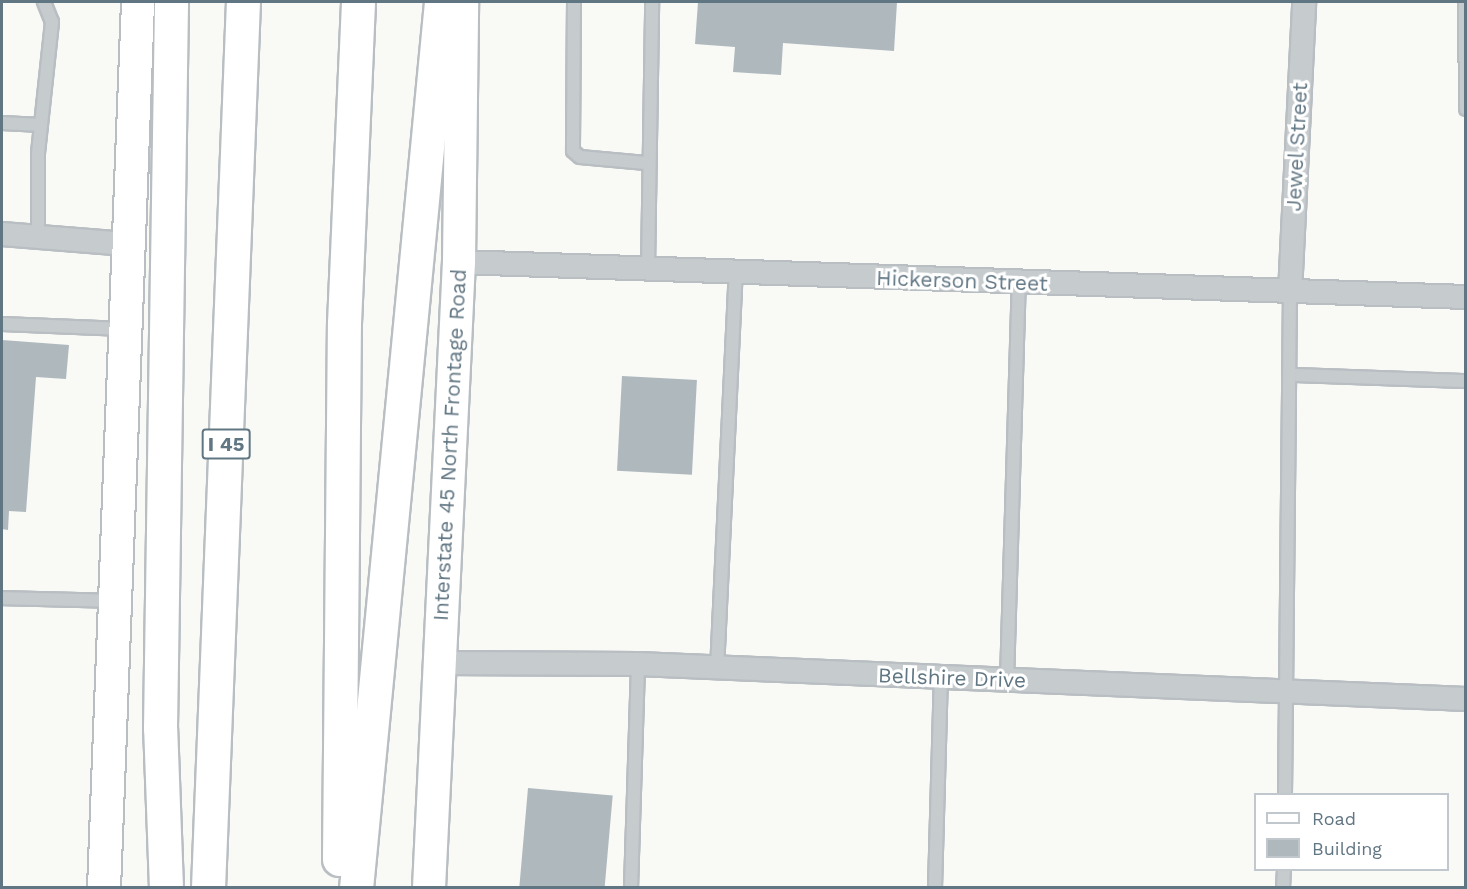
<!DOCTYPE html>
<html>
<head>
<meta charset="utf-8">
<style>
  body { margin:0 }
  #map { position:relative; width:1467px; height:889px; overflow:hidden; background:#f9f9f6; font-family:"Work Sans",sans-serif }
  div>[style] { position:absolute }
  .building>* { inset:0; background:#aeb8bd; transform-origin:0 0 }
  .roads { filter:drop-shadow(2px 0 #b8bec2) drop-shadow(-2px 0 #b8bec2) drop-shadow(0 2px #b8bec2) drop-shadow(0 -2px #b8bec2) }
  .service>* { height:12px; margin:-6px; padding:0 6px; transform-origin:6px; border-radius:6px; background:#c6cbce }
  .minor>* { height:22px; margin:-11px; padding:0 11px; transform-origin:11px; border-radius:11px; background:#c6cbce }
  .secondary>* { height:32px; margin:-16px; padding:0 16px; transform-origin:16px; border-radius:16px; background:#fff }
  .motorway>* { height:33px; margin:-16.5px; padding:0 16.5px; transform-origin:16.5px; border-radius:16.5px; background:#fff }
  span { translate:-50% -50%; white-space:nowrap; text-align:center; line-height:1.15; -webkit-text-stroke:6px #fff; paint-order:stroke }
  .shield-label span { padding:2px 4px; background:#fff; border:2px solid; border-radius:4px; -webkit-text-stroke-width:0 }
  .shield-label { font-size:20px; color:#617683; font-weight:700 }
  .street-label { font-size:21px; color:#617683 }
  .frame { position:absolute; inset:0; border:3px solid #617683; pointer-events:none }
  .legend { position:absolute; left:1254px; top:793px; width:195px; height:78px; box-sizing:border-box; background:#fff; border:2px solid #c0c8cd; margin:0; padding:8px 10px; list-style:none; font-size:18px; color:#617683 }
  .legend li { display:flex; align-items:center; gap:12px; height:30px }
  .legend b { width:30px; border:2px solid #c0c8cd }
</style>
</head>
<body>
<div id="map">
  <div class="building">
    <i style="clip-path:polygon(698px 2px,897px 2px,894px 51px,783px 43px,781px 75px,733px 72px,735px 47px,695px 44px)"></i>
    <i style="clip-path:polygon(2px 340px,69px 345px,66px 379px,36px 377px,26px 512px,9px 511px,8px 530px,2px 529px)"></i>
    <i style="left:622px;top:376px;width:75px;height:95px;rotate:3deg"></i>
    <i style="left:528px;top:788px;width:85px;height:100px;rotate:5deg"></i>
  </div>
  <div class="roads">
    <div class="service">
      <i style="left:574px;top:2px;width:149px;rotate:90.4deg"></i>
      <i style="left:573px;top:151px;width:9px;rotate:41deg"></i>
      <i style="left:580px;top:157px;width:66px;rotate:5.2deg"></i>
      <i style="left:1465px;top:2px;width:107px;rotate:89.5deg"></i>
      <i style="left:2px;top:123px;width:39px;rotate:3deg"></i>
      <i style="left:38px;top:237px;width:84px;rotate:-90deg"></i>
      <i style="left:38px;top:153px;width:132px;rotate:-83.9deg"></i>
      <i style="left:52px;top:22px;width:22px;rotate:-112deg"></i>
      <i style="left:648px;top:269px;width:267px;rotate:-89.1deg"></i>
      <i style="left:2px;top:324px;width:122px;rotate:2.3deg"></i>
      <i style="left:1294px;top:375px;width:172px;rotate:2deg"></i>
      <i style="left:2px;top:598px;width:111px;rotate:1.5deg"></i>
      <i style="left:717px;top:670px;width:397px;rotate:-87.3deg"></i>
      <i style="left:1007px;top:680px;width:397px;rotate:-88.3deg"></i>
      <i style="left:1285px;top:794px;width:501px;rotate:-89.43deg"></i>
      <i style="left:631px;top:888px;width:224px;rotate:-88.2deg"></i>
      <i style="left:935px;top:888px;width:211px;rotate:-88.4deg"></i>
      <i style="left:1283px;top:888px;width:18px;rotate:-87deg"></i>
    </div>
    <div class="minor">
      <i style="left:2px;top:234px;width:125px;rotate:4.6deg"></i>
      <i style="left:459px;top:262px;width:1008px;rotate:1.99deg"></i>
      <i style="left:1290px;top:293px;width:291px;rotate:-87.2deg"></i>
      <i style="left:439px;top:663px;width:199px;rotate:0.3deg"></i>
      <i style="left:638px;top:664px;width:829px;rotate:2.42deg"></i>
    </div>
    <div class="secondary">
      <i style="left:104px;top:888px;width:887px;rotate:-87.8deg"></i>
      <i style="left:429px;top:888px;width:627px;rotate:-87.26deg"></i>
      <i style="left:459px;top:262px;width:260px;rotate:-89.3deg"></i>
    </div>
    <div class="motorway">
      <i style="left:339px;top:859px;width:536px;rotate:-89.47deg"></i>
      <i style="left:344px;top:323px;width:321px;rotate:-87.5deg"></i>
      <i style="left:166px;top:888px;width:160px;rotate:-92.1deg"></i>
      <i style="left:160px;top:728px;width:726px;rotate:-89.13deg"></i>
      <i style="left:208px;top:888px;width:887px;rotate:-87.74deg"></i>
      <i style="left:356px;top:888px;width:890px;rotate:-84.52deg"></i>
    </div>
  </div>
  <div class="shield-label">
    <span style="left:226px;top:444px">I 45</span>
  </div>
  <div class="street-label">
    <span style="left:1297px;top:147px;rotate:-87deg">Jewel Street</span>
    <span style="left:962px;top:281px;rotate:2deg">Hickerson Street</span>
    <span style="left:450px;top:445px;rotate:-87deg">Interstate 45 North Frontage Road</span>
    <span style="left:952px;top:678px;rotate:2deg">Bellshire Drive</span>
  </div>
  <div class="frame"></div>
  <ul class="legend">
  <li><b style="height:8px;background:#fff"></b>Road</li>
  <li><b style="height:16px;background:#aeb8bd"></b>Building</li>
  </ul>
</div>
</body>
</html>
